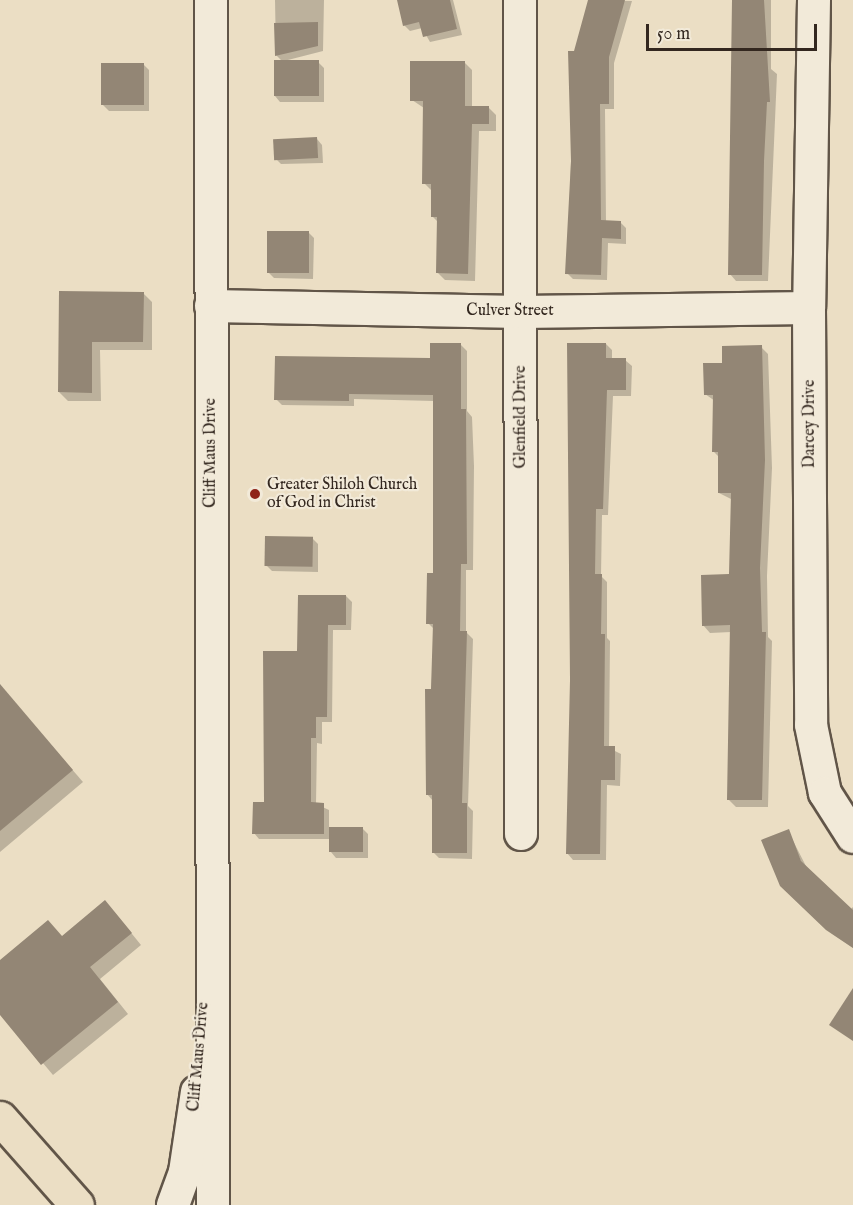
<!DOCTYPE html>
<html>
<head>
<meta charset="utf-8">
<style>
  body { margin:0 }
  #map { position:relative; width:853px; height:1205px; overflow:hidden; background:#ebdec4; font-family:"IM FELL English",serif }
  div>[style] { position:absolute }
  .shadow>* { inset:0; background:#0003 }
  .building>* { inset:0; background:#938675; transform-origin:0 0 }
  .roads { filter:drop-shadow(2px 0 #615548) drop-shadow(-2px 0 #615548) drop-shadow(0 2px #615548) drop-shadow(0 -2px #615548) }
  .minor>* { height:32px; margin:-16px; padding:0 16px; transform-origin:16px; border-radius:16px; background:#f2ead9 }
  .major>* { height:33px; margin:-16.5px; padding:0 16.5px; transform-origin:16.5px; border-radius:16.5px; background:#ebdec4 }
  .dots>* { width:16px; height:16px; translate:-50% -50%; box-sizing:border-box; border:3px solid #f2ead9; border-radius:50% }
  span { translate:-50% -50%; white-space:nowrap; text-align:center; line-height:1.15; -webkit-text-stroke:4.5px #f2ead9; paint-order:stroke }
  .street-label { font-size:16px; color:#33271f }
  .poi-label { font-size:16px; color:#33271f }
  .left { translate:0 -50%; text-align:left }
  .scale { position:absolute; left:646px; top:24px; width:171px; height:27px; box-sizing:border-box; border:3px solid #33271f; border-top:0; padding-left:8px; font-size:18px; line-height:21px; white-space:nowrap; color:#33271f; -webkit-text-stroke:4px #f2ead9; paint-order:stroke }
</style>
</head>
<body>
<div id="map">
  <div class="shadow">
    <i style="clip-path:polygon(275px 0,324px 0,323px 51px,284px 61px,318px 62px,324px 68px,324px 102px,280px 102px,275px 96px,283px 62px,276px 55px)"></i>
    <i style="clip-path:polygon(398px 0,453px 0,462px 35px,430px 42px,422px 28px,410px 31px,404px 25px)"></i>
    <i style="clip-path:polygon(590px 0,632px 1px,614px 63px,614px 109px,605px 109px,606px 222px,620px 222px,626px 228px,626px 244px,608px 243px,607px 280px,573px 279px,567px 273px,575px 52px)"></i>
    <i style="clip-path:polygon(733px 0,771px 0,771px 69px,777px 74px,768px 281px,736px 281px,730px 274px)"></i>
    <i style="clip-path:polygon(464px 62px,472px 70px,472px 107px,488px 107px,496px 115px,496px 131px,479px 131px,475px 281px,445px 280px,438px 273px,438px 222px,432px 216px,432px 191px,424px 183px,424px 108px,412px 100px)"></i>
    <i style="clip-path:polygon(143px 64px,149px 70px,149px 111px,109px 111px,103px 105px)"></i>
    <i style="clip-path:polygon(317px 139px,322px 145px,323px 163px,281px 164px,275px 158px)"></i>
    <i style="clip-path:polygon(308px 232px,314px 238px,313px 279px,274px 278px,268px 272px)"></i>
    <i style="clip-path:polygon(60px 293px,143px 293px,152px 302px,152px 350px,100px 350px,101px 401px,68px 401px,59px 392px)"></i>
    <i style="clip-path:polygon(606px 344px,612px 350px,612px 360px,625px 360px,632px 366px,631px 396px,613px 396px,608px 515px,602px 515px,601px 576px,607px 582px,607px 638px,610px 641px,609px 748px,621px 754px,620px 786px,607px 785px,606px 860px,573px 860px,567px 853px)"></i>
    <i style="clip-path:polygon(461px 345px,467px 351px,467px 411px,472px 417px,474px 466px,473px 570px,466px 570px,466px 632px,473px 639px,468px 806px,473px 811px,472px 859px,439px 858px,433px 852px,433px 801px,427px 794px,434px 629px,428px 623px,435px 575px,434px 401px,354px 399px,354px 406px,282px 405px,276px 399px,431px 359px)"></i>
    <i style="clip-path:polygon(761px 347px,768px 354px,772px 468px,767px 576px,768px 637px,772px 641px,768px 807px,736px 807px,729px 800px,731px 632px,710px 633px,703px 625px,730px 576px,733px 500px,719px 493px,719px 457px,714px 452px,715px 401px,705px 394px,724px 364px)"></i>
    <i style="clip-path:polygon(312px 538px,318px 544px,318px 572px,272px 571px,266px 565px)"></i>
    <i style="clip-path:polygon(346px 596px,352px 602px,351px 630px,333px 630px,332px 722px,322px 722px,322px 744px,317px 743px,316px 804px,329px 810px,329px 828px,362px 828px,368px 834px,368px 858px,336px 858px,331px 852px,331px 839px,259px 839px,254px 833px,266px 804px,299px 653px)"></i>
    <i style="clip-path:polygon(5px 692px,83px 782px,0 852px,0 696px)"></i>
    <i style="clip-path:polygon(788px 831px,807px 868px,851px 909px,853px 907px,853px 948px,831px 933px)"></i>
    <i style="clip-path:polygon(115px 913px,141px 945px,100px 979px,128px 1014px,53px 1075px,0 1012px,0 962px,65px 943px)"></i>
  </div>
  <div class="building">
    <i style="clip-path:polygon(397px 0,450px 0,457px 29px,423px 37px,419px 22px,403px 26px)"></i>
    <i style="clip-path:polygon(588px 0,625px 0,609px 57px,609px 104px,600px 104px,601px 220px,621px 221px,621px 239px,602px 238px,601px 275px,565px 274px,571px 161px,568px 51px,574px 51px)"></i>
    <i style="clip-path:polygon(732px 0,764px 0,770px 102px,767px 102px,764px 161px,762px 275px,728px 275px)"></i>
    <i style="clip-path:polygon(318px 22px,318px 46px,275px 56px,274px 23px)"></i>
    <i style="left:274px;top:60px;width:45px;height:36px"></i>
    <i style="clip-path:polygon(410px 61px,465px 61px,465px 106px,489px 106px,489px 124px,472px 124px,468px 274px,436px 273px,437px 217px,431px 217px,431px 184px,422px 184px,423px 101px,410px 101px)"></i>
    <i style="left:101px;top:63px;width:43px;height:42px"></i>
    <i style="left:317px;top:137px;width:21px;height:44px;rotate:87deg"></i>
    <i style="left:267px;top:231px;width:42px;height:42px"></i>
    <i style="clip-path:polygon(59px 291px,144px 292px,143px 342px,92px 342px,92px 393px,58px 392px)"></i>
    <i style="clip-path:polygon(430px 343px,461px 343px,461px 409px,466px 409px,467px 564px,461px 564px,460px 631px,467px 631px,462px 803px,467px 803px,467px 853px,432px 853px,432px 795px,426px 795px,425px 689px,431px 689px,433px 624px,426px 624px,427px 573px,433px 573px,433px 395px,349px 394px,349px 401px,274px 400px,275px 356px,430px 358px)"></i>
    <i style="clip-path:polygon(567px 343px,606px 343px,606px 358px,626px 358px,626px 390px,607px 390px,603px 509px,596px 509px,595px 574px,602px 574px,601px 634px,605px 634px,604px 746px,615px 746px,615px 780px,601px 780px,600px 854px,566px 854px,570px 680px)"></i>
    <i style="clip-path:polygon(762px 345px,765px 460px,760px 568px,762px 632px,766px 632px,762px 800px,727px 800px,730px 625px,702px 626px,701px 575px,729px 574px,731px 493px,718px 493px,718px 452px,712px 452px,713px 395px,704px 395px,703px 363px,722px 363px,722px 346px)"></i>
    <i style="left:265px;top:536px;width:48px;height:30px;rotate:1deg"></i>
    <i style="clip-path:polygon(298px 595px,346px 595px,346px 625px,328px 625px,327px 717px,316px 717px,316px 738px,311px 738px,311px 802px,324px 803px,324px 834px,252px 834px,253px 802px,264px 802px,263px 651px,297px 651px)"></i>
    <i style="clip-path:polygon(0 684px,73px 770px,0 831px)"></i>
    <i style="left:329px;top:827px;width:34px;height:25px"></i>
    <i style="clip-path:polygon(789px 829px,801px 861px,853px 910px,853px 948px,826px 930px,780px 886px,761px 840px)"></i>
    <i style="clip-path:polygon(105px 900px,132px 933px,90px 967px,118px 1002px,41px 1065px,0 1015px,0 960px,48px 920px,62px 936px)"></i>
    <i style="clip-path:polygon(853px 988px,853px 1041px,829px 1025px)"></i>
  </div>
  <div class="roads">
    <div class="minor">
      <i style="left:211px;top:0;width:1205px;rotate:89.9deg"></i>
      <i style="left:520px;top:0;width:834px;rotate:89.93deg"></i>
      <i style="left:814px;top:0;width:308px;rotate:90.9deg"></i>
      <i style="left:809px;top:308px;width:417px;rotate:89.7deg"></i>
      <i style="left:811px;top:725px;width:69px;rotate:78.4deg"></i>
      <i style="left:825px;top:793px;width:52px;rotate:57.5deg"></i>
      <i style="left:211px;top:306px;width:310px;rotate:1.1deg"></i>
      <i style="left:521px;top:312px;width:288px;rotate:-0.8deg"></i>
      <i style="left:173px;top:1205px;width:35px;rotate:-70deg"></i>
      <i style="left:185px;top:1172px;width:81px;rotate:-81.5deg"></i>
    </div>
    <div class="major">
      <i style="left:0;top:1118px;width:116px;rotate:48.5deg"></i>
    </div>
  </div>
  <div class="dots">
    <i style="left:255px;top:494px;background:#8f2418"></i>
  </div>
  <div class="street-label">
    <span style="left:510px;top:311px">Culver Street</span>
    <span style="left:521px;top:417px;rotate:-90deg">Glenfield Drive</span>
    <span style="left:810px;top:424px;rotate:-90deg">Darcey Drive</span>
    <span style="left:211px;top:453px;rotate:-90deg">Cliff Maus Drive</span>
    <span style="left:199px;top:1057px;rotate:-85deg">Cliff Maus Drive</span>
  </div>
  <div class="poi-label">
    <span class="left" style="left:267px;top:494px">Greater Shiloh Church<br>of God in Christ</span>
  </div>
  <div class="scale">50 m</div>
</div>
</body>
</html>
